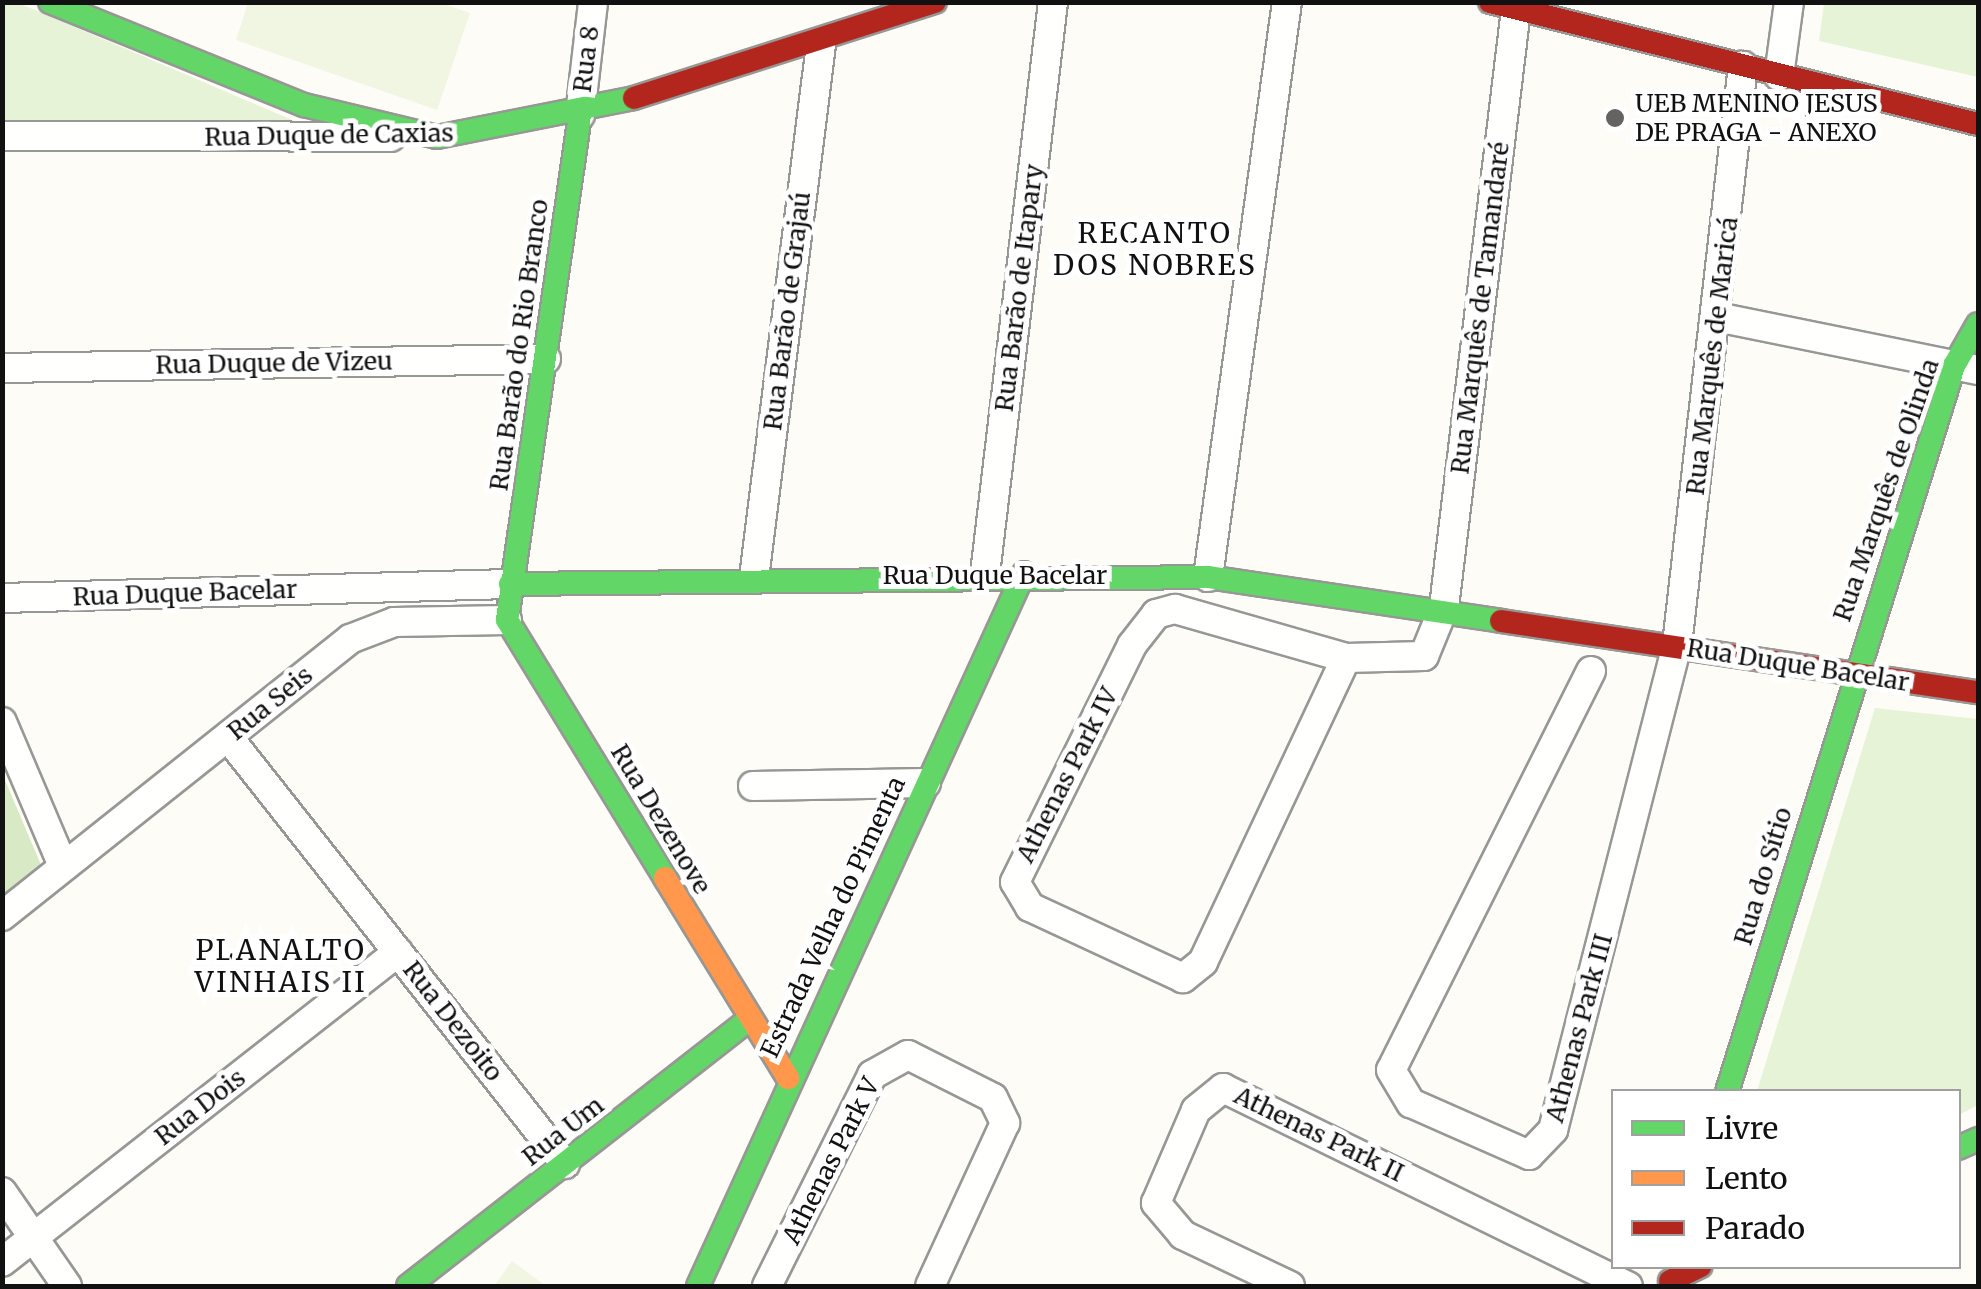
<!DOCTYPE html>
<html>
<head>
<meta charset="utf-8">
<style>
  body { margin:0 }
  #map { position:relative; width:1981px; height:1289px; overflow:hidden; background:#fdfcf7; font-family:Merriweather,serif }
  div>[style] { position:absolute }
  .green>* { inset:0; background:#e7f3d7 }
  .forest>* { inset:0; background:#d8eac5 }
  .pitch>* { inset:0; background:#f0f6e1 }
  .roads { filter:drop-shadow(2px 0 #979795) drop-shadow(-2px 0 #979795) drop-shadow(0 2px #979795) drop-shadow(0 -2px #979795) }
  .street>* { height:28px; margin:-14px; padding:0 14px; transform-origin:14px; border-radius:14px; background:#fffffe }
  .fast>* { height:22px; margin:-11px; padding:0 11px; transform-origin:11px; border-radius:11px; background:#63d668 }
  .slow>* { height:22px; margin:-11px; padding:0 11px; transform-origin:11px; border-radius:11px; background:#ff974d }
  .jam>* { height:22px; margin:-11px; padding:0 11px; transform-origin:11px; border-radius:11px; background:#b3261e }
  .dots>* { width:28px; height:28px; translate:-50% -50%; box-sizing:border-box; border:5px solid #fff; border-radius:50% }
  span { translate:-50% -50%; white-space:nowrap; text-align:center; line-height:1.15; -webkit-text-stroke:10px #fff; paint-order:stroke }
  .street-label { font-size:25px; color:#111 }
  .poi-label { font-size:25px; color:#111 }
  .left { translate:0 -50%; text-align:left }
  .neighbourhood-label { font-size:28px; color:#111; letter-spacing:2.5px }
  .frame { position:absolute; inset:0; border:5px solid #111; pointer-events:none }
  .legend { position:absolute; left:1611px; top:1089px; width:350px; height:180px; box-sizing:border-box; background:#fff; border:2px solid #a0a0a0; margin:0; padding:12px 18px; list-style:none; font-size:30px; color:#111 }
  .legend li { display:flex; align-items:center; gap:20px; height:50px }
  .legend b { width:50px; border:2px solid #a0a0a0 }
</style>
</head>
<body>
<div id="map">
  <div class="green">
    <i style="clip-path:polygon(16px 2px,304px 125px,3px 124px,3px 3px)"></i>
    <i style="clip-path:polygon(1824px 3px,1978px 3px,1978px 77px,1819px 41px)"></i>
    <i style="clip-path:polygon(1875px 708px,1978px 719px,1978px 1105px,1959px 1115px,1958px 1092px,1757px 1091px)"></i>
  </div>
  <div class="forest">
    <i style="clip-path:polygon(2px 773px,44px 872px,2px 900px)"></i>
  </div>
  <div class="pitch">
    <i style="clip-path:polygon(441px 3px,470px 13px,437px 110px,236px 40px,248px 3px)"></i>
    <i style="clip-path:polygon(512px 1261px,546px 1286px,494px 1286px)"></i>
  </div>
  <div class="roads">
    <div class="street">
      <i style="left:1779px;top:76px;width:75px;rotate:-82.3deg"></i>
      <i style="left:580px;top:115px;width:114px;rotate:-83.4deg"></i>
      <i style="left:2px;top:136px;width:389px;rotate:0.1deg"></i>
      <i style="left:1717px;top:317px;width:266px;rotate:11.5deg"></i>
      <i style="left:2px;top:368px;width:544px;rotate:-0.95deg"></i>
      <i style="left:985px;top:574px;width:576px;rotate:-83.22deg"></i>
      <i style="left:1208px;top:577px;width:580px;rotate:-82.18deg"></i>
      <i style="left:754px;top:578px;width:537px;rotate:-82.84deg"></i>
      <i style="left:2px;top:598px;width:508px;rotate:-1.58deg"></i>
      <i style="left:1175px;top:609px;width:178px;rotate:16deg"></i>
      <i style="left:1346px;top:658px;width:336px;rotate:115.2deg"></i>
      <i style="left:1203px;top:962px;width:26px;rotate:141deg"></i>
      <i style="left:1183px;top:978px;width:169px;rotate:-155.1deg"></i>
      <i style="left:1030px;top:907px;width:29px;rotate:-121deg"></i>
      <i style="left:1015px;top:882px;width:264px;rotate:-63.7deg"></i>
      <i style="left:1132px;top:645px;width:39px;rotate:-52deg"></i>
      <i style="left:1156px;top:614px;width:20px;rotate:-15deg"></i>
      <i style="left:1346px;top:658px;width:78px;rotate:-1.5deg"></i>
      <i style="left:1424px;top:656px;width:53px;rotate:-67.8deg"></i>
      <i style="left:1444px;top:607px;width:602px;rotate:-83.13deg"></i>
      <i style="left:1591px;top:671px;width:446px;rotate:116.6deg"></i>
      <i style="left:1391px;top:1070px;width:39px;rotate:59deg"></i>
      <i style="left:1411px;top:1103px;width:129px;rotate:23.8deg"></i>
      <i style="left:1529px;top:1155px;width:35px;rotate:-46deg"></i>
      <i style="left:1553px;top:1130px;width:501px;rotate:-75.66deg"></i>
      <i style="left:1677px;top:645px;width:583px;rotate:-83.5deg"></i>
      <i style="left:2px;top:722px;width:156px;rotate:67deg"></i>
      <i style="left:228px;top:737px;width:544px;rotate:51.72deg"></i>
      <i style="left:753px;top:786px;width:173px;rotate:-1deg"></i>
      <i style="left:2px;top:916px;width:445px;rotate:-38.5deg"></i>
      <i style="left:350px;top:639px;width:47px;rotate:-21.1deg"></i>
      <i style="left:394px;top:622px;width:113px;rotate:-1deg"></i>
      <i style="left:2px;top:1192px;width:114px;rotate:55.3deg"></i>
      <i style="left:2px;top:1262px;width:503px;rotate:-38.05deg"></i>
      <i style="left:767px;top:1286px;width:236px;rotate:-63.5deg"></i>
      <i style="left:872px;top:1075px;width:41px;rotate:-29.1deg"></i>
      <i style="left:908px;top:1055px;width:95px;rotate:26.8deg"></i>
      <i style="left:993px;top:1098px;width:28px;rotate:64deg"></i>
      <i style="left:1005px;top:1123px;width:179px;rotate:114.7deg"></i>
      <i style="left:1290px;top:1286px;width:119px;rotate:-154.5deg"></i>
      <i style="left:1183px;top:1235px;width:42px;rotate:-130.2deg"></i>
      <i style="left:1156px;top:1203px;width:101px;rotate:-66.7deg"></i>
      <i style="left:1196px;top:1110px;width:35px;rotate:-39deg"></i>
      <i style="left:1223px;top:1088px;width:451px;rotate:26.1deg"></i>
    </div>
    <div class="fast">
      <i style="left:50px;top:2px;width:274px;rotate:22.1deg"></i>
      <i style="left:304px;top:105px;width:137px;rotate:13.5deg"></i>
      <i style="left:437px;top:137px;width:201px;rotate:-11.2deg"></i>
      <i style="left:580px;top:115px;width:510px;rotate:98.23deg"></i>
      <i style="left:507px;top:620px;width:303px;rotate:58.5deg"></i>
      <i style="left:510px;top:584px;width:698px;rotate:-0.57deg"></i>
      <i style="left:1208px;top:577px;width:296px;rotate:8.5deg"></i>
      <i style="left:1727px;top:1092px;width:761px;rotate:-72.64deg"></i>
      <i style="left:1954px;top:366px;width:48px;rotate:-60.3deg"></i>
      <i style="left:1958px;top:1148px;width:22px;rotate:-24deg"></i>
      <i style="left:408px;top:1286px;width:435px;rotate:-38deg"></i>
      <i style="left:698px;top:1286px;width:784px;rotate:-65.43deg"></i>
    </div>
    <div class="slow">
      <i style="left:665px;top:878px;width:235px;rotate:58.4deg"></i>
    </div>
    <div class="jam">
      <i style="left:1490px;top:2px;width:503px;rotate:14.04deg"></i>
      <i style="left:634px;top:98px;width:316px;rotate:-17.7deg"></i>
      <i style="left:1501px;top:621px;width:482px;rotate:8.5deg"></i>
      <i style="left:1670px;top:1281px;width:34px;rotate:-26deg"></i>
    </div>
  </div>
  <div class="dots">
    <i style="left:1615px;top:118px;background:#646362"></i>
  </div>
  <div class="street-label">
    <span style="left:586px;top:59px;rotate:-83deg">Rua 8</span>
    <span style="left:329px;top:135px;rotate:-1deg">Rua Duque de Caxias</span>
    <span style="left:1019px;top:288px;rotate:-83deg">Rua Barão de Itapary</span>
    <span style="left:1480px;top:308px;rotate:-83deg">Rua Marquês de Tamandaré</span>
    <span style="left:787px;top:311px;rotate:-83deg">Rua Barão de Grajaú</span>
    <span style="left:519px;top:345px;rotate:-82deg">Rua Barão do Rio Branco</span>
    <span style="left:1712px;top:356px;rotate:-83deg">Rua Marquês de Maricá</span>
    <span style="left:274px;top:363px;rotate:-1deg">Rua Duque de Vizeu</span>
    <span style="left:1886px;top:490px;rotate:-71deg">Rua Marquês de Olinda</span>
    <span style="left:995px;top:575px">Rua Duque Bacelar</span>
    <span style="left:185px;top:593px;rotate:-2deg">Rua Duque Bacelar</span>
    <span style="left:1798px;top:665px;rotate:9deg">Rua Duque Bacelar</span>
    <span style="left:270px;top:703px;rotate:-39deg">Rua Seis</span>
    <span style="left:1067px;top:775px;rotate:-63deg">Athenas Park IV</span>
    <span style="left:661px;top:819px;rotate:59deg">Rua Dezenove</span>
    <span style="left:1763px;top:876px;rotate:-73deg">Rua do Sítio</span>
    <span style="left:833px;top:917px;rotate:-65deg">Estrada Velha do Pimenta</span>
    <span style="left:453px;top:1021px;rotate:52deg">Rua Dezoito</span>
    <span style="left:1579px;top:1028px;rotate:-75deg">Athenas Park III</span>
    <span style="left:200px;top:1107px;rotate:-38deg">Rua Dois</span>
    <span style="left:563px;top:1131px;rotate:-38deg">Rua Um</span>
    <span style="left:1319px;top:1134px;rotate:26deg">Athenas Park II</span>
    <span style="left:831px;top:1161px;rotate:-63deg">Athenas Park V</span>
  </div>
  <div class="poi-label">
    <span class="left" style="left:1635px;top:118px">UEB MENINO JESUS<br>DE PRAGA - ANEXO</span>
  </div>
  <div class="neighbourhood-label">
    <span style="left:1155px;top:249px">RECANTO<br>DOS NOBRES</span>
    <span style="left:281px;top:966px">PLANALTO<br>VINHAIS II</span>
  </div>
  <div class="frame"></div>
  <ul class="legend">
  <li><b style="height:12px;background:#63d668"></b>Livre</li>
  <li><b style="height:12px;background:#ff974d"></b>Lento</li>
  <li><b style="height:12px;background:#b3261e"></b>Parado</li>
  </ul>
</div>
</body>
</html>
